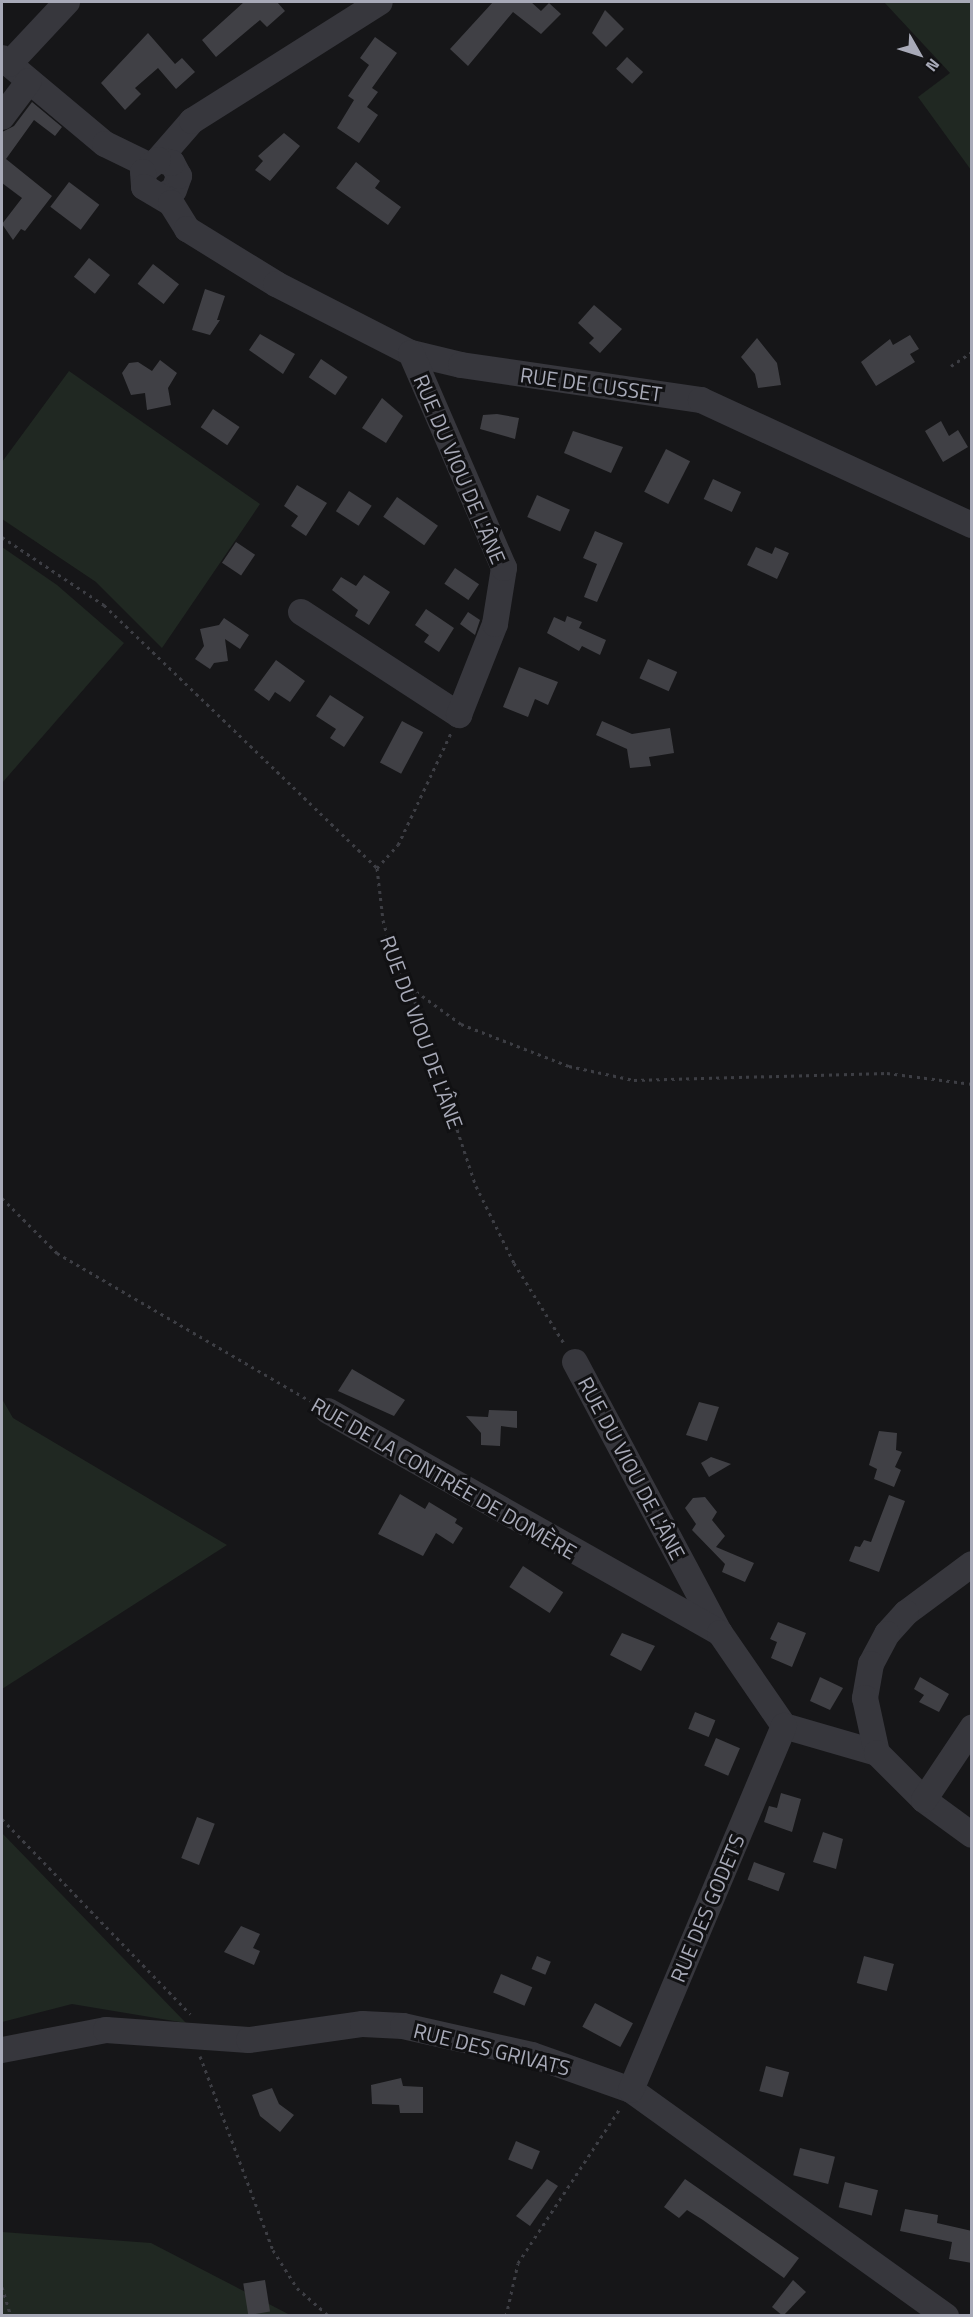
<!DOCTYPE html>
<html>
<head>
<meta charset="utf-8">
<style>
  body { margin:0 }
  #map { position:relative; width:973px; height:2317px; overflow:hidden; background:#161618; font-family:"Titillium Web",sans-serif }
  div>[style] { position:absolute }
  .green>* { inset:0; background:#202822 }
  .building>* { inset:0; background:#404045; transform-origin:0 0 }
  .path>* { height:3px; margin-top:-1.5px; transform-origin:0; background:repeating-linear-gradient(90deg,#3d3e44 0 3px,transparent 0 7.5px) }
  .minor>* { height:26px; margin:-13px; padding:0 13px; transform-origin:13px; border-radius:13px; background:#37373d }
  span { translate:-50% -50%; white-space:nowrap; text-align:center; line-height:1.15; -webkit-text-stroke:6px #111113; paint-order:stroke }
  .street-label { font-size:21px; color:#a8aab8 }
  .frame { position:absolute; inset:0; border:3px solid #a8aab8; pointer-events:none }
  .north { position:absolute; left:889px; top:24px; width:60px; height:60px; -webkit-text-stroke:4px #111113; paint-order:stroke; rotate:129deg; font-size:16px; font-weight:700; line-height:24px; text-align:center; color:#a8aab8 }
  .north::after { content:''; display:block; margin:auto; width:21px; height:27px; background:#a8aab8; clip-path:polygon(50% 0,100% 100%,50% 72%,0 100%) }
</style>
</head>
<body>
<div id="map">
  <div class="green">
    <i style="clip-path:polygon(884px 2px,971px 2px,971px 170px,918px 97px,950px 73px)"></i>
    <i style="clip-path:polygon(69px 371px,260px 504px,162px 648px,96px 582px,2px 519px,2px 462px)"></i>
    <i style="clip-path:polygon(2px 547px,57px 585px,124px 643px,2px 783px)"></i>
    <i style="clip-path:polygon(2px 1399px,13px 1418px,227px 1545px,2px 1689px)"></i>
    <i style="clip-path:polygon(2px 1833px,186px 2023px,72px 2004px,2px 2022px)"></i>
    <i style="clip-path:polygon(2px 2232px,151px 2243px,290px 2315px,2px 2315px)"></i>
  </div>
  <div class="building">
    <i style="clip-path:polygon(244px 2px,277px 2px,285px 11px,267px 27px,260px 20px,216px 57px,202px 40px)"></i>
    <i style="clip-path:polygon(493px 2px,531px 2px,541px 11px,549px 3px,561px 14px,541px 34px,513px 12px,468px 66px,450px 49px)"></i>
    <i style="clip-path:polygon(605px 10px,624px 29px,606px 47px,592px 33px)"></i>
    <i style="clip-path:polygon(148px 33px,175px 64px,182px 58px,195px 72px,176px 89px,158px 68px,135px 88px,141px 94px,125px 110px,101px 83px)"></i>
    <i style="clip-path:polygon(375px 37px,397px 53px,372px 88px,378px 92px,367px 107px,378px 115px,359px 143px,337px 128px,354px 100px,348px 96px,369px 65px,360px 58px)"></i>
    <i style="left:627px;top:57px;width:22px;height:16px;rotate:43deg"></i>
    <i style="clip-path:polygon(32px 102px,62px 127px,55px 136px,34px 120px,6px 159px,52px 196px,25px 231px,21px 229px,13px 240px,2px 224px,22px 198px,2px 183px,2px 132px,14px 126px)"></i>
    <i style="clip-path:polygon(284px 133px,300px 146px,270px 181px,255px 170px,263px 161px,258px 156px)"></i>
    <i style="clip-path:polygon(356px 162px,380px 181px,375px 188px,401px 207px,388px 225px,336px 188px)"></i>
    <i style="left:69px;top:182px;width:38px;height:31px;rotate:37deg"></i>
    <i style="left:89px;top:258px;width:27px;height:24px;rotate:39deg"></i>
    <i style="left:153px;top:264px;width:33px;height:25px;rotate:38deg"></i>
    <i style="clip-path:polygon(205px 289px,225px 296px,217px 320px,220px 320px,210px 335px,192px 330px)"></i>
    <i style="clip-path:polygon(594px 305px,622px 329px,600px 353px,589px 343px,594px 338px,578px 323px)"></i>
    <i style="clip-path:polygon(260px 334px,295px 354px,283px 374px,249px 350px)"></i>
    <i style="clip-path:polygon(910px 335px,919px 349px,910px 354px,915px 362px,876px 386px,861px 362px,890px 339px,893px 345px)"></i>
    <i style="clip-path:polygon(757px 338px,777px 363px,781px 385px,758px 388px,755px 374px,741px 357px)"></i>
    <i style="left:321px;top:359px;width:32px;height:22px;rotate:34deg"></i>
    <i style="clip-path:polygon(160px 360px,177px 373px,168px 388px,171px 405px,147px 410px,145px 393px,131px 395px,122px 373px,129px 363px,138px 362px,152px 371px)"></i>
    <i style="clip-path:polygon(382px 398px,403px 416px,386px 443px,362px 428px)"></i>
    <i style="left:213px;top:409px;width:32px;height:22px;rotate:34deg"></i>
    <i style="clip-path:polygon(497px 414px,519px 418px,515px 439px,480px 429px,483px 415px)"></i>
    <i style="clip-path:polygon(941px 421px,949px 436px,958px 430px,968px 447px,943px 462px,925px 431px)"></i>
    <i style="clip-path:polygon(573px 431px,623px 447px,611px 473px,564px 453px)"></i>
    <i style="left:666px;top:449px;width:27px;height:48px;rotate:27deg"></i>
    <i style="left:713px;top:479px;width:31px;height:22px;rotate:25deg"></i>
    <i style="clip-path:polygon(297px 485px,327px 503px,306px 536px,291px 526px,298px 516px,284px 506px)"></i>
    <i style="left:349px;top:491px;width:27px;height:24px;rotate:33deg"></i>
    <i style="left:537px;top:495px;width:36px;height:24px;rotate:24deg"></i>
    <i style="left:397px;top:497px;width:50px;height:24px;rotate:35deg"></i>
    <i style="clip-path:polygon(595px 531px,623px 543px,597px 602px,584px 597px,597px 564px,583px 558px)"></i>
    <i style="left:236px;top:542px;width:23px;height:25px;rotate:34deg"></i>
    <i style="clip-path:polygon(756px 547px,772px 554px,775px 547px,789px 553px,777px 579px,747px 565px)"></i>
    <i style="left:455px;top:568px;width:29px;height:19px;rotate:34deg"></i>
    <i style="clip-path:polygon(364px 575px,390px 592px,369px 625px,355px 616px,358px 610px,332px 590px,341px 577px,356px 586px)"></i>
    <i style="clip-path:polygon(426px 609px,454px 628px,439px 652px,424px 642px,429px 635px,415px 625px)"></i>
    <i style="clip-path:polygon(468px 612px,480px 620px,475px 635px,460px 624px)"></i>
    <i style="clip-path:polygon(567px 616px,582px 622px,579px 628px,606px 640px,600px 655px,582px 646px,579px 651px,547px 633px,554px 617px,565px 622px)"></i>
    <i style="clip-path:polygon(224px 618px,249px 635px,240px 649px,225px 639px,228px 661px,214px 663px,210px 669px,195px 659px,204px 646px,200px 629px,219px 625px)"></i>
    <i style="left:648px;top:659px;width:32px;height:21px;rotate:24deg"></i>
    <i style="clip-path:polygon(276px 660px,305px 681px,290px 702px,275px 692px,269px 701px,254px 690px)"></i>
    <i style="clip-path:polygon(519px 667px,558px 682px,548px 705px,535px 699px,528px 717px,503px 707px)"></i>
    <i style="clip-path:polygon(330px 695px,364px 717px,344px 747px,330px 738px,336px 729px,316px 716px)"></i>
    <i style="left:402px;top:721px;width:24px;height:47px;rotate:28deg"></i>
    <i style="clip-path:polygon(602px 721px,632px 734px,670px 728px,674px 753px,649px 757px,651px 766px,630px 768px,627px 749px,596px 735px)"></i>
    <i style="clip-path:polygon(352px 1369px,405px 1400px,394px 1416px,338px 1391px)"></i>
    <i style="clip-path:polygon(699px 1402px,719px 1407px,707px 1441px,686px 1435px)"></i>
    <i style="clip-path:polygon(489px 1410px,517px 1411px,517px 1428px,501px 1426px,500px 1446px,481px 1445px,481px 1433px,466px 1416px,488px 1417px)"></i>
    <i style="clip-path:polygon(879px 1431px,897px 1433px,896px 1450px,902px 1452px,895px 1467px,901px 1470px,894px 1487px,874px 1479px,877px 1469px,869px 1465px)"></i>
    <i style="clip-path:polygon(711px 1457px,731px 1464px,709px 1477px,701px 1463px)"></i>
    <i style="clip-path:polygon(400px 1494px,425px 1509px,429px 1502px,457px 1519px,455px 1523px,463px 1528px,453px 1544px,436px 1533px,423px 1556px,378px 1534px)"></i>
    <i style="clip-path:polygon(889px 1495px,905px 1501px,879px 1572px,849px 1561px,855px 1546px,860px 1547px,864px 1540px,871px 1542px)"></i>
    <i style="clip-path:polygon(705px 1497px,717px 1512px,712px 1520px,725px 1536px,716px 1547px,754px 1563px,745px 1582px,722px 1572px,725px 1564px,692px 1530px,696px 1524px,685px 1508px,693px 1498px)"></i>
    <i style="left:523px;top:1566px;width:48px;height:25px;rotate:33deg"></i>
    <i style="clip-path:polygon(778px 1622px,806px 1633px,792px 1667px,771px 1658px,777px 1642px,770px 1639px)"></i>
    <i style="clip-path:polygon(622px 1633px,655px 1646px,641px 1671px,610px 1655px)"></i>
    <i style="clip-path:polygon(820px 1677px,843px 1688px,830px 1710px,810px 1701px)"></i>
    <i style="clip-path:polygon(920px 1677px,949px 1694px,939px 1712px,919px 1702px,924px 1695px,914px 1689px)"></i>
    <i style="left:695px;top:1712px;width:22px;height:18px;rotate:22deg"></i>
    <i style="left:716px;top:1738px;width:26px;height:30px;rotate:23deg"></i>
    <i style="clip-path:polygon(781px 1793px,801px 1799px,792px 1832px,764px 1822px,769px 1806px,777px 1808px)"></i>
    <i style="left:197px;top:1817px;width:19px;height:44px;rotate:21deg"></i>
    <i style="clip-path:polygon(823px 1832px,843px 1839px,836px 1869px,813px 1862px)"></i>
    <i style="left:754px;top:1862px;width:33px;height:19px;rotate:20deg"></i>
    <i style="clip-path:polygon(241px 1926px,260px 1934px,253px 1948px,260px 1951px,254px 1965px,224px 1952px)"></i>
    <i style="left:537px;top:1956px;width:15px;height:14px;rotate:23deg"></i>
    <i style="left:864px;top:1956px;width:31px;height:28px;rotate:15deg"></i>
    <i style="left:501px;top:1974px;width:34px;height:20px;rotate:23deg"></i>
    <i style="left:595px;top:2003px;width:43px;height:27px;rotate:28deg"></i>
    <i style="left:766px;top:2066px;width:24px;height:26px;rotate:15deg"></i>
    <i style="clip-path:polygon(401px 2078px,403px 2086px,423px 2087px,423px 2113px,400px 2113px,399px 2105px,372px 2104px,371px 2085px)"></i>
    <i style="clip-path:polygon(272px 2088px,279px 2104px,294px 2115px,280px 2132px,260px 2116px,252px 2095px)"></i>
    <i style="left:516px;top:2141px;width:26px;height:20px;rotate:23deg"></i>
    <i style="left:800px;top:2148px;width:36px;height:28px;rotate:14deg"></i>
    <i style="clip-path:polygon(547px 2179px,558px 2186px,530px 2226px,516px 2216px)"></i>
    <i style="clip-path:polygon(685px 2179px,799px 2258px,784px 2278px,703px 2220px,687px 2210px,679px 2218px,664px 2207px)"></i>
    <i style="left:845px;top:2182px;width:34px;height:26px;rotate:14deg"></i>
    <i style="clip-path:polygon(905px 2209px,938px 2215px,937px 2223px,972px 2231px,972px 2263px,949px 2259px,952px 2242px,900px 2231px)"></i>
    <i style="left:265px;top:2280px;width:32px;height:22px;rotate:81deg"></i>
    <i style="clip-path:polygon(793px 2280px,806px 2292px,783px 2316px,772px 2307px)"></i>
  </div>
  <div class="path">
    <i style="left:951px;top:366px;width:25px;rotate:-34deg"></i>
    <i style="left:2px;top:537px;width:123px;rotate:33.7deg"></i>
    <i style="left:104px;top:605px;width:379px;rotate:43.9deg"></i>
    <i style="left:377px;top:868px;width:52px;rotate:83.4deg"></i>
    <i style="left:383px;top:920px;width:38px;rotate:75deg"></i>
    <i style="left:393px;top:957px;width:34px;rotate:60deg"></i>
    <i style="left:410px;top:987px;width:210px;rotate:71.7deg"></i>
    <i style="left:476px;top:1186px;width:86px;rotate:63.7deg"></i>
    <i style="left:514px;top:1263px;width:97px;rotate:58.1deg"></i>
    <i style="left:377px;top:868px;width:31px;rotate:-48deg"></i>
    <i style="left:398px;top:845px;width:124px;rotate:-64.7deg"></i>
    <i style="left:410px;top:987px;width:63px;rotate:36deg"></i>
    <i style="left:461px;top:1024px;width:116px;rotate:21.3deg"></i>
    <i style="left:569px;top:1066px;width:66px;rotate:12.2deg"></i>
    <i style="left:634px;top:1080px;width:253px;rotate:-1.6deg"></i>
    <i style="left:887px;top:1073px;width:86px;rotate:7.4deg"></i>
    <i style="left:2px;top:1198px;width:78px;rotate:45deg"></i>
    <i style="left:57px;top:1253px;width:293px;rotate:30.3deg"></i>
    <i style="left:2px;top:1819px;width:271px;rotate:46deg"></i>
    <i style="left:200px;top:2056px;width:207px;rotate:69.4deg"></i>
    <i style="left:273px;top:2250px;width:45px;rotate:57.7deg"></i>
    <i style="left:297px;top:2288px;width:43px;rotate:41.2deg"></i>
    <i style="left:2px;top:2287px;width:30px;rotate:73deg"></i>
    <i style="left:506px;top:2316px;width:54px;rotate:-77.2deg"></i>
    <i style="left:518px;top:2263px;width:187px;rotate:-56.6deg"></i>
  </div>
  <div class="minor">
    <i style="left:2px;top:58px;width:134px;rotate:39.9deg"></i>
    <i style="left:105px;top:144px;width:48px;rotate:26deg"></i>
    <i style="left:9px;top:64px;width:85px;rotate:-46.9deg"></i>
    <i style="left:2px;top:117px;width:45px;rotate:-53.1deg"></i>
    <i style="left:158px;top:160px;width:52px;rotate:-48.9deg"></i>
    <i style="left:192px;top:121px;width:222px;rotate:-32.3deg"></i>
    <i style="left:162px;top:196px;width:13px;rotate:-27deg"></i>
    <i style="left:174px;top:190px;width:15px;rotate:-70deg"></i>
    <i style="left:179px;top:176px;width:15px;rotate:-118deg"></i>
    <i style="left:172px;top:163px;width:14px;rotate:-168deg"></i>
    <i style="left:158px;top:160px;width:19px;rotate:141deg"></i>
    <i style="left:143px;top:172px;width:15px;rotate:86deg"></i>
    <i style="left:144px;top:187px;width:31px;rotate:31deg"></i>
    <i style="left:171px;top:203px;width:31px;rotate:58deg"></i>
    <i style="left:187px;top:229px;width:105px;rotate:31.7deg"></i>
    <i style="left:276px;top:284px;width:152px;rotate:27.1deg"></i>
    <i style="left:411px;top:353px;width:51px;rotate:13.5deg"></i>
    <i style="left:461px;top:365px;width:243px;rotate:8.3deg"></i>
    <i style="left:701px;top:400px;width:298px;rotate:24.8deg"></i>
    <i style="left:301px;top:612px;width:189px;rotate:33.1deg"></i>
    <i style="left:459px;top:715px;width:98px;rotate:-68.4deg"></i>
    <i style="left:495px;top:624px;width:57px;rotate:-80.9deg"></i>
    <i style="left:504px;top:568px;width:234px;rotate:-113.4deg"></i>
    <i style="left:575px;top:1362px;width:307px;rotate:61.9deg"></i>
    <i style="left:328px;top:1411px;width:450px;rotate:29.5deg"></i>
    <i style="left:720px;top:1633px;width:113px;rotate:55.5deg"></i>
    <i style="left:784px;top:1726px;width:97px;rotate:16.2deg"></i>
    <i style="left:972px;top:1564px;width:82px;rotate:143.4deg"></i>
    <i style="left:906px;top:1613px;width:28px;rotate:132deg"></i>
    <i style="left:887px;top:1634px;width:34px;rotate:118deg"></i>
    <i style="left:871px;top:1664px;width:35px;rotate:100deg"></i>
    <i style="left:865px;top:1698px;width:56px;rotate:77.7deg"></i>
    <i style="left:877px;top:1753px;width:66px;rotate:45deg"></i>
    <i style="left:924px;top:1800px;width:59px;rotate:36.1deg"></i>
    <i style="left:924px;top:1800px;width:87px;rotate:-56.3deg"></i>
    <i style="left:2px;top:2050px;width:106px;rotate:-10.9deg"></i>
    <i style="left:106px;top:2030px;width:143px;rotate:4deg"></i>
    <i style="left:249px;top:2040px;width:115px;rotate:-8deg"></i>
    <i style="left:363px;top:2024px;width:40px;rotate:2.9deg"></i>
    <i style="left:403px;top:2026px;width:132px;rotate:12.7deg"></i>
    <i style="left:532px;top:2055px;width:105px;rotate:19.5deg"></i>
    <i style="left:631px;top:2090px;width:388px;rotate:35.7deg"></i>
    <i style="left:631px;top:2090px;width:395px;rotate:-67.2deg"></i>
  </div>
  <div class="street-label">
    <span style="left:591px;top:384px;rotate:8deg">RUE DE CUSSET</span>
    <span style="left:460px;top:469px;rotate:67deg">RUE DU VIOU DE L'ÂNE</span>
    <span style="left:422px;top:1032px;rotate:70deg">RUE DU VIOU DE L'ÂNE</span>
    <span style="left:632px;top:1468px;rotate:62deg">RUE DU VIOU DE L'ÂNE</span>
    <span style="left:444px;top:1478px;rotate:30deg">RUE DE LA CONTRÉE DE DOMÈRE</span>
    <span style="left:707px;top:1908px;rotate:-67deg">RUE DES GODETS</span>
    <span style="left:492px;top:2049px;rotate:14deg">RUE DES GRIVATS</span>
  </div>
  <div class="frame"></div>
  <div class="north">N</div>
</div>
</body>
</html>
